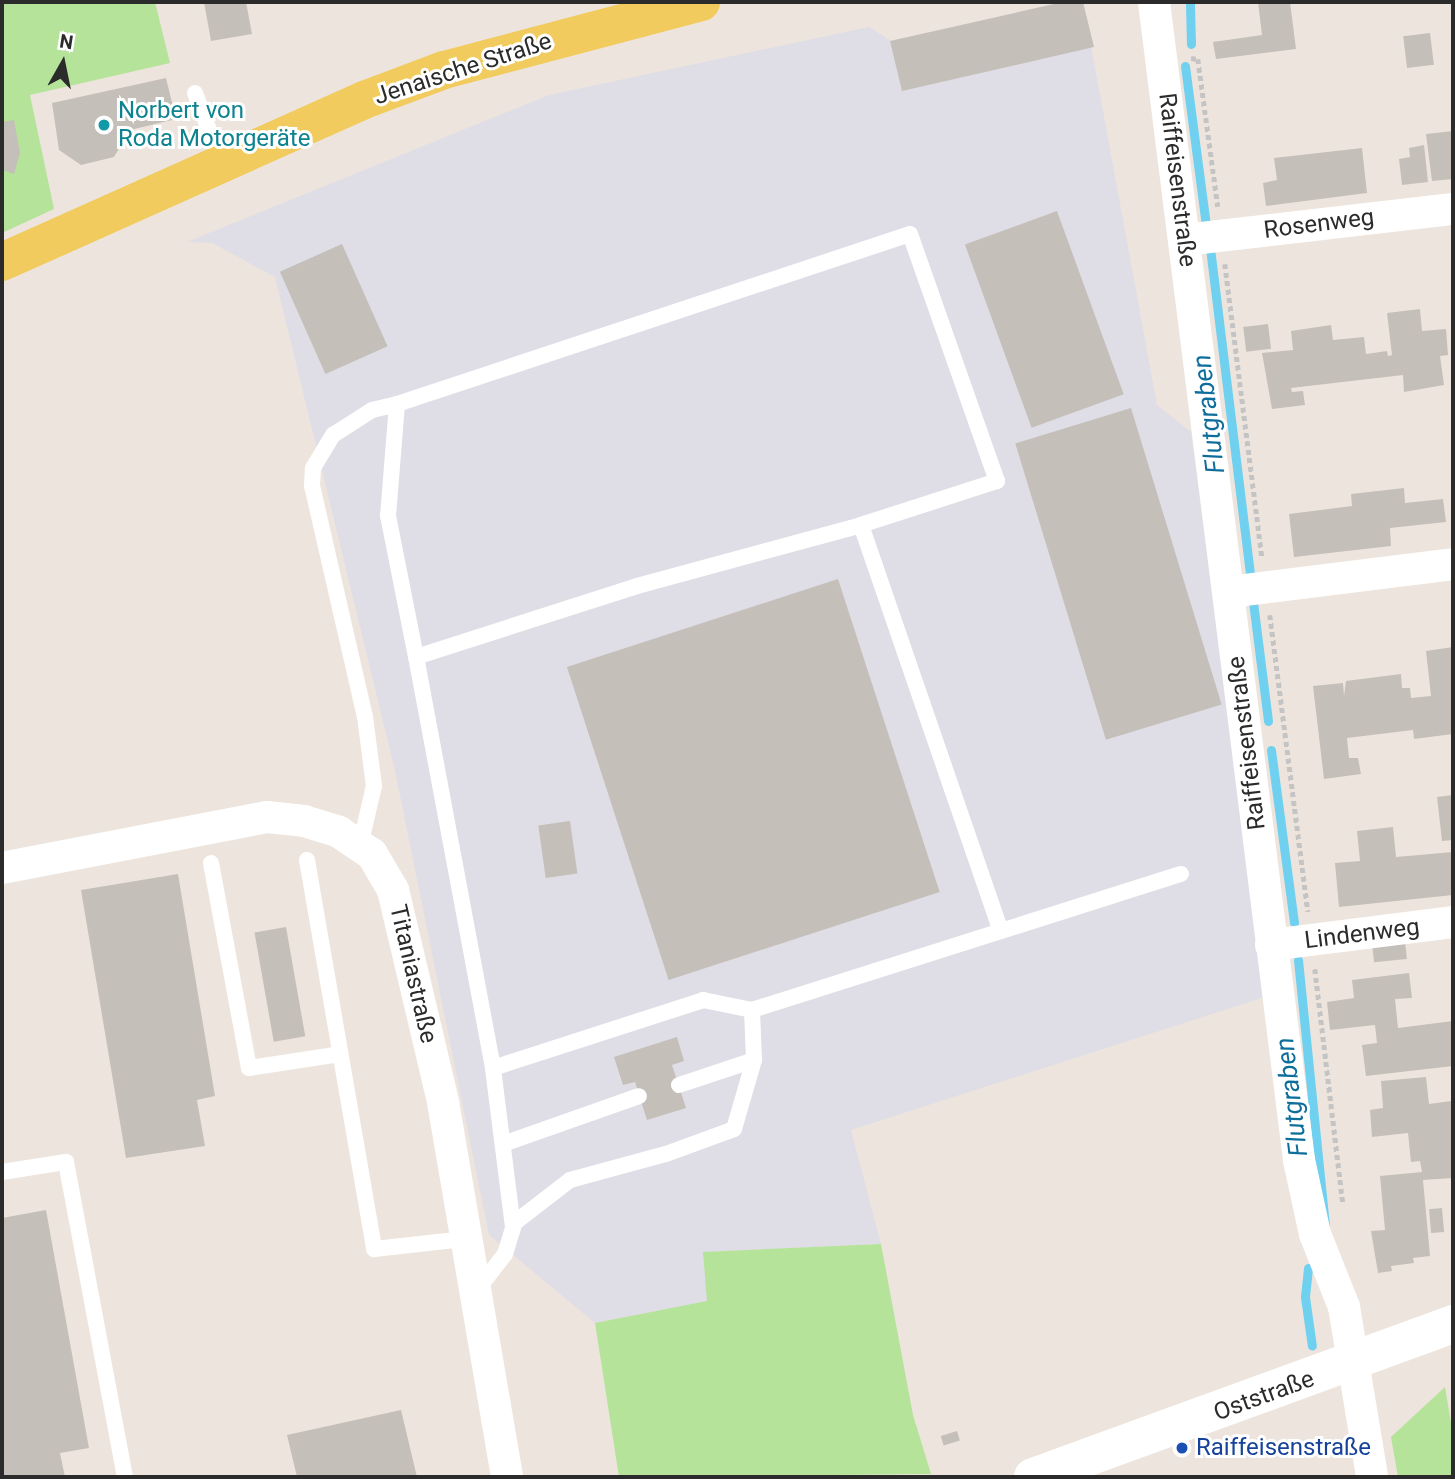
<!DOCTYPE html>
<html>
<head>
<meta charset="utf-8">
<style>
  body { margin:0 }
  #map { position:relative; width:1455px; height:1479px; overflow:hidden; background:#ede5dd; font-family:Roboto,sans-serif }
  div>[style] { position:absolute }
  .industrial>* { inset:0; background:#dfdde5 }
  .green>* { inset:0; background:#b4e399 }
  .stream>* { height:9px; margin:-4.5px; padding:0 4.5px; transform-origin:4.5px; border-radius:4.5px; background:#6fd0ef }
  .building>* { inset:0; background:#c5bfb9; transform-origin:0 0 }
  .path>* { height:4.5px; margin-top:-2.25px; transform-origin:0; background:repeating-linear-gradient(90deg,#c4c4c4 0 5px,transparent 0 8.5px) }
  .lane>* { height:16px; margin:-8px; padding:0 8px; transform-origin:8px; border-radius:8px; background:#fff }
  .street>* { height:32px; margin:-16px; padding:0 16px; transform-origin:16px; border-radius:16px; background:#fff }
  .secondary>* { height:38px; margin:-19px; padding:0 19px; transform-origin:19px; border-radius:19px; background:#fff }
  .primary>* { height:38px; margin:-19px; padding:0 19px; transform-origin:19px; border-radius:19px; background:#f1cb5d }
  .dots>* { width:19px; height:19px; translate:-50% -50%; box-sizing:border-box; border:4px solid #fff; border-radius:50% }
  span { translate:-50% -50%; white-space:nowrap; text-align:center; line-height:1.15; -webkit-text-stroke:6px #fff; paint-order:stroke }
  .street-label { font-size:24px; color:#2b2b2b }
  .culture-label { font-size:24px; color:#0d838f }
  .left { translate:0 -50%; text-align:left }
  .transit-label { font-size:24px; color:#164399 }
  .water-label { font-size:26px; color:#0d6e9c; font-style:italic }
  .frame { position:absolute; inset:0; border:4px solid #2b2b2b; pointer-events:none }
  .north { position:absolute; left:28px; top:28px; width:70px; height:70px; -webkit-text-stroke:5px #fff; paint-order:stroke; rotate:9deg; font-size:19px; font-weight:700; line-height:28px; text-align:center; color:#2b2b2b }
  .north::after { content:''; display:block; margin:auto; width:24px; height:32px; background:#2b2b2b; clip-path:polygon(50% 0,100% 100%,50% 72%,0 100%) }
</style>
</head>
<body>
<div id="map">
  <div class="industrial">
    <i style="clip-path:polygon(1063px 2px,1083px 2px,1157px 405px,1191px 432px,1265px 997px,851px 1130px,881px 1244px,704px 1252px,708px 1301px,595px 1323px,489px 1235px,395px 771px,275px 277px,212px 243px,187px 242px,549px 95px,869px 27px,891px 41px)"></i>
  </div>
  <div class="green">
    <i style="clip-path:polygon(2px 2px,155px 2px,170px 63px,30px 95px,54px 209px,2px 233px)"></i>
    <i style="clip-path:polygon(881px 1244px,913px 1415px,931px 1474px,619px 1477px,595px 1323px,707px 1301px,703px 1252px)"></i>
    <i style="clip-path:polygon(1445px 1387px,1453px 1435px,1453px 1477px,1398px 1477px,1391px 1437px)"></i>
  </div>
  <div class="stream">
    <i style="left:1190px;top:4px;width:40px;rotate:88.6deg"></i>
    <i style="left:1185px;top:66px;width:161px;rotate:82.5deg"></i>
    <i style="left:1210px;top:248px;width:330px;rotate:83deg"></i>
    <i style="left:1253px;top:602px;width:120px;rotate:82.8deg"></i>
    <i style="left:1271px;top:750px;width:174px;rotate:82.4deg"></i>
    <i style="left:1298px;top:960px;width:267px;rotate:84.2deg"></i>
    <i style="left:1308px;top:1268px;width:29px;rotate:96deg"></i>
    <i style="left:1305px;top:1297px;width:49px;rotate:81.9deg"></i>
  </div>
  <div class="building">
    <i style="clip-path:polygon(204px 2px,246px 2px,252px 34px,211px 41px)"></i>
    <i style="clip-path:polygon(1063px 2px,1083px 2px,1094px 47px,902px 91px,890px 41px)"></i>
    <i style="clip-path:polygon(1258px 2px,1290px 2px,1296px 49px,1216px 59px,1213px 42px,1262px 35px)"></i>
    <i style="left:1430px;top:33px;width:32px;height:27px;rotate:83deg"></i>
    <i style="clip-path:polygon(166px 78px,176px 119px,130px 130px,114px 157px,81px 165px,59px 150px,52px 103px)"></i>
    <i style="clip-path:polygon(14px 120px,20px 153px,14px 174px,2px 170px,2px 122px)"></i>
    <i style="clip-path:polygon(1453px 131px,1453px 179px,1432px 181px,1426px 134px)"></i>
    <i style="clip-path:polygon(1424px 145px,1428px 182px,1402px 185px,1399px 159px,1410px 157px,1409px 148px)"></i>
    <i style="clip-path:polygon(1362px 148px,1367px 193px,1266px 206px,1263px 183px,1277px 180px,1274px 158px)"></i>
    <i style="left:1057px;top:211px;width:195px;height:98px;rotate:70deg"></i>
    <i style="left:342px;top:244px;width:112px;height:68px;rotate:66deg"></i>
    <i style="clip-path:polygon(1420px 309px,1422px 331px,1446px 329px,1448px 355px,1440px 356px,1444px 385px,1404px 392px,1403px 375px,1291px 388px,1292px 392px,1303px 391px,1305px 405px,1272px 409px,1262px 353px,1293px 350px,1291px 331px,1331px 325px,1333px 340px,1364px 337px,1366px 354px,1387px 351px,1388px 356px,1392px 355px,1387px 313px)"></i>
    <i style="left:1268px;top:324px;width:25px;height:25px;rotate:83deg"></i>
    <i style="left:1131px;top:408px;width:310px;height:121px;rotate:73deg"></i>
    <i style="clip-path:polygon(1404px 488px,1405px 503px,1443px 499px,1446px 522px,1390px 528px,1391px 546px,1294px 557px,1289px 514px,1352px 506px,1351px 494px)"></i>
    <i style="left:838px;top:579px;width:329px;height:285px;rotate:72deg"></i>
    <i style="clip-path:polygon(1453px 647px,1453px 734px,1414px 739px,1413px 730px,1347px 738px,1349px 758px,1358px 758px,1361px 774px,1324px 779px,1313px 686px,1343px 683px,1344px 696px,1346px 681px,1401px 674px,1402px 688px,1410px 688px,1411px 698px,1431px 696px,1426px 651px)"></i>
    <i style="clip-path:polygon(1453px 795px,1453px 840px,1442px 841px,1437px 797px)"></i>
    <i style="left:570px;top:821px;width:53px;height:32px;rotate:82deg"></i>
    <i style="clip-path:polygon(1393px 827px,1396px 857px,1453px 852px,1453px 895px,1339px 907px,1335px 863px,1360px 861px,1357px 831px)"></i>
    <i style="clip-path:polygon(178px 874px,215px 1096px,197px 1100px,205px 1146px,126px 1158px,81px 890px)"></i>
    <i style="left:286px;top:927px;width:111px;height:32px;rotate:80deg"></i>
    <i style="left:1405px;top:941px;width:18px;height:33px;rotate:84deg"></i>
    <i style="clip-path:polygon(1409px 973px,1412px 998px,1395px 999px,1398px 1028px,1453px 1021px,1453px 1066px,1366px 1076px,1362px 1045px,1377px 1043px,1375px 1025px,1330px 1030px,1327px 1002px,1354px 998px,1352px 980px)"></i>
    <i style="clip-path:polygon(677px 1037px,684px 1061px,672px 1065px,686px 1108px,647px 1120px,635px 1082px,623px 1085px,614px 1057px)"></i>
    <i style="clip-path:polygon(1426px 1077px,1429px 1104px,1451px 1101px,1453px 1178px,1423px 1180px,1430px 1256px,1413px 1258px,1414px 1263px,1391px 1266px,1392px 1271px,1378px 1273px,1371px 1231px,1385px 1230px,1380px 1176px,1422px 1172px,1420px 1161px,1411px 1162px,1408px 1133px,1372px 1137px,1370px 1110px,1383px 1108px,1381px 1081px)"></i>
    <i style="left:1442px;top:1208px;width:24px;height:13px;rotate:85deg"></i>
    <i style="clip-path:polygon(46px 1210px,89px 1448px,60px 1453px,65px 1477px,2px 1477px,2px 1218px)"></i>
    <i style="clip-path:polygon(401px 1410px,417px 1477px,297px 1477px,287px 1435px)"></i>
    <i style="left:957px;top:1431px;width:10px;height:17px;rotate:73deg"></i>
  </div>
  <div class="path">
    <i style="left:1191px;top:58px;width:7px;rotate:8deg"></i>
    <i style="left:1198px;top:59px;width:149px;rotate:82.3deg"></i>
    <i style="left:1225px;top:264px;width:296px;rotate:82.8deg"></i>
    <i style="left:1270px;top:615px;width:299px;rotate:82.7deg"></i>
    <i style="left:1315px;top:969px;width:237px;rotate:83.2deg"></i>
  </div>
  <div class="lane">
    <i style="left:195px;top:93px;width:76px;rotate:69.2deg"></i>
    <i style="left:416px;top:657px;width:144px;rotate:-101.2deg"></i>
    <i style="left:388px;top:516px;width:112px;rotate:-85.4deg"></i>
    <i style="left:397px;top:404px;width:540px;rotate:-18.33deg"></i>
    <i style="left:910px;top:234px;width:262px;rotate:70.6deg"></i>
    <i style="left:997px;top:481px;width:143px;rotate:162.1deg"></i>
    <i style="left:360px;top:846px;width:62px;rotate:-76.9deg"></i>
    <i style="left:374px;top:786px;width:70px;rotate:-97.4deg"></i>
    <i style="left:365px;top:717px;width:237px;rotate:-102.9deg"></i>
    <i style="left:312px;top:486px;width:18px;rotate:-87deg"></i>
    <i style="left:313px;top:468px;width:39px;rotate:-59deg"></i>
    <i style="left:333px;top:435px;width:46px;rotate:-32.7deg"></i>
    <i style="left:372px;top:410px;width:26px;rotate:-13deg"></i>
    <i style="left:307px;top:860px;width:395px;rotate:80.2deg"></i>
    <i style="left:374px;top:1249px;width:92px;rotate:-6.3deg"></i>
    <i style="left:211px;top:863px;width:208px;rotate:79.5deg"></i>
    <i style="left:249px;top:1068px;width:92px;rotate:-8.7deg"></i>
    <i style="left:493px;top:1068px;width:221px;rotate:-17.9deg"></i>
    <i style="left:703px;top:1000px;width:50px;rotate:11.5deg"></i>
    <i style="left:679px;top:1085px;width:79px;rotate:-18.4deg"></i>
    <i style="left:503px;top:1144px;width:144px;rotate:-19.4deg"></i>
    <i style="left:2px;top:1172px;width:65px;rotate:-8.9deg"></i>
    <i style="left:66px;top:1162px;width:320px;rotate:79.4deg"></i>
    <i style="left:513px;top:1224px;width:72px;rotate:-37.7deg"></i>
    <i style="left:570px;top:1180px;width:99px;rotate:-15.2deg"></i>
    <i style="left:666px;top:1154px;width:72px;rotate:-20.2deg"></i>
    <i style="left:734px;top:1129px;width:72px;rotate:-73.8deg"></i>
    <i style="left:754px;top:1060px;width:50px;rotate:-92.3deg"></i>
    <i style="left:752px;top:1010px;width:450px;rotate:-17.6deg"></i>
    <i style="left:477px;top:1290px;width:46px;rotate:-52.1deg"></i>
    <i style="left:505px;top:1254px;width:28px;rotate:-73deg"></i>
    <i style="left:513px;top:1227px;width:160px;rotate:-97.2deg"></i>
    <i style="left:493px;top:1068px;width:418px;rotate:-100.6deg"></i>
    <i style="left:416px;top:657px;width:232px;rotate:-17.8deg"></i>
    <i style="left:637px;top:586px;width:232px;rotate:-15.2deg"></i>
    <i style="left:861px;top:525px;width:429px;rotate:71deg"></i>
  </div>
  <div class="street">
    <i style="left:1154px;top:2px;width:1167px;rotate:82.86deg"></i>
    <i style="left:1299px;top:1160px;width:76px;rotate:77.8deg"></i>
    <i style="left:1315px;top:1234px;width:79px;rotate:68.3deg"></i>
    <i style="left:1344px;top:1307px;width:172px;rotate:80.6deg"></i>
    <i style="left:1184px;top:240px;width:271px;rotate:-6.6deg"></i>
    <i style="left:1229px;top:592px;width:226px;rotate:-7.1deg"></i>
    <i style="left:2px;top:868px;width:270px;rotate:-10.9deg"></i>
    <i style="left:267px;top:817px;width:37px;rotate:6deg"></i>
    <i style="left:304px;top:821px;width:37px;rotate:17deg"></i>
    <i style="left:339px;top:832px;width:40px;rotate:34deg"></i>
    <i style="left:372px;top:854px;width:42px;rotate:59.7deg"></i>
    <i style="left:393px;top:890px;width:218px;rotate:76.7deg"></i>
    <i style="left:443px;top:1102px;width:380px;rotate:80.3deg"></i>
    <i style="left:1271px;top:945px;width:183px;rotate:-7.2deg"></i>
  </div>
  <div class="secondary">
    <i style="left:1033px;top:1477px;width:447px;rotate:-20deg"></i>
  </div>
  <div class="primary">
    <i style="left:2px;top:262px;width:397px;rotate:-24.1deg"></i>
    <i style="left:364px;top:100px;width:85px;rotate:-20.6deg"></i>
    <i style="left:444px;top:70px;width:266px;rotate:-14.8deg"></i>
  </div>
  <div class="dots">
    <i style="left:104px;top:125px;background:#0f9aa8"></i>
    <i style="left:1182px;top:1448px;background:#1a4fb4"></i>
  </div>
  <div class="street-label">
    <span style="left:463px;top:69px;rotate:-18deg">Jenaische Straße</span>
    <span style="left:1177px;top:180px;rotate:83deg">Raiffeisenstraße</span>
    <span style="left:1319px;top:224px;rotate:-7deg">Rosenweg</span>
    <span style="left:1247px;top:743px;rotate:-97deg">Raiffeisenstraße</span>
    <span style="left:1362px;top:934px;rotate:-7deg">Lindenweg</span>
    <span style="left:413px;top:974px;rotate:77deg">Titaniastraße</span>
    <span style="left:1264px;top:1396px;rotate:-20deg">Oststraße</span>
  </div>
  <div class="culture-label">
    <span class="left" style="left:118px;top:125px">Norbert von<br>Roda Motorgeräte</span>
  </div>
  <div class="transit-label">
    <span class="left" style="left:1196px;top:1448px">Raiffeisenstraße</span>
  </div>
  <div class="water-label">
    <span style="left:1209px;top:414px;rotate:-97deg">Flutgraben</span>
    <span style="left:1292px;top:1097px;rotate:-97deg">Flutgraben</span>
  </div>
  <div class="frame"></div>
  <div class="north">N</div>
</div>
</body>
</html>
